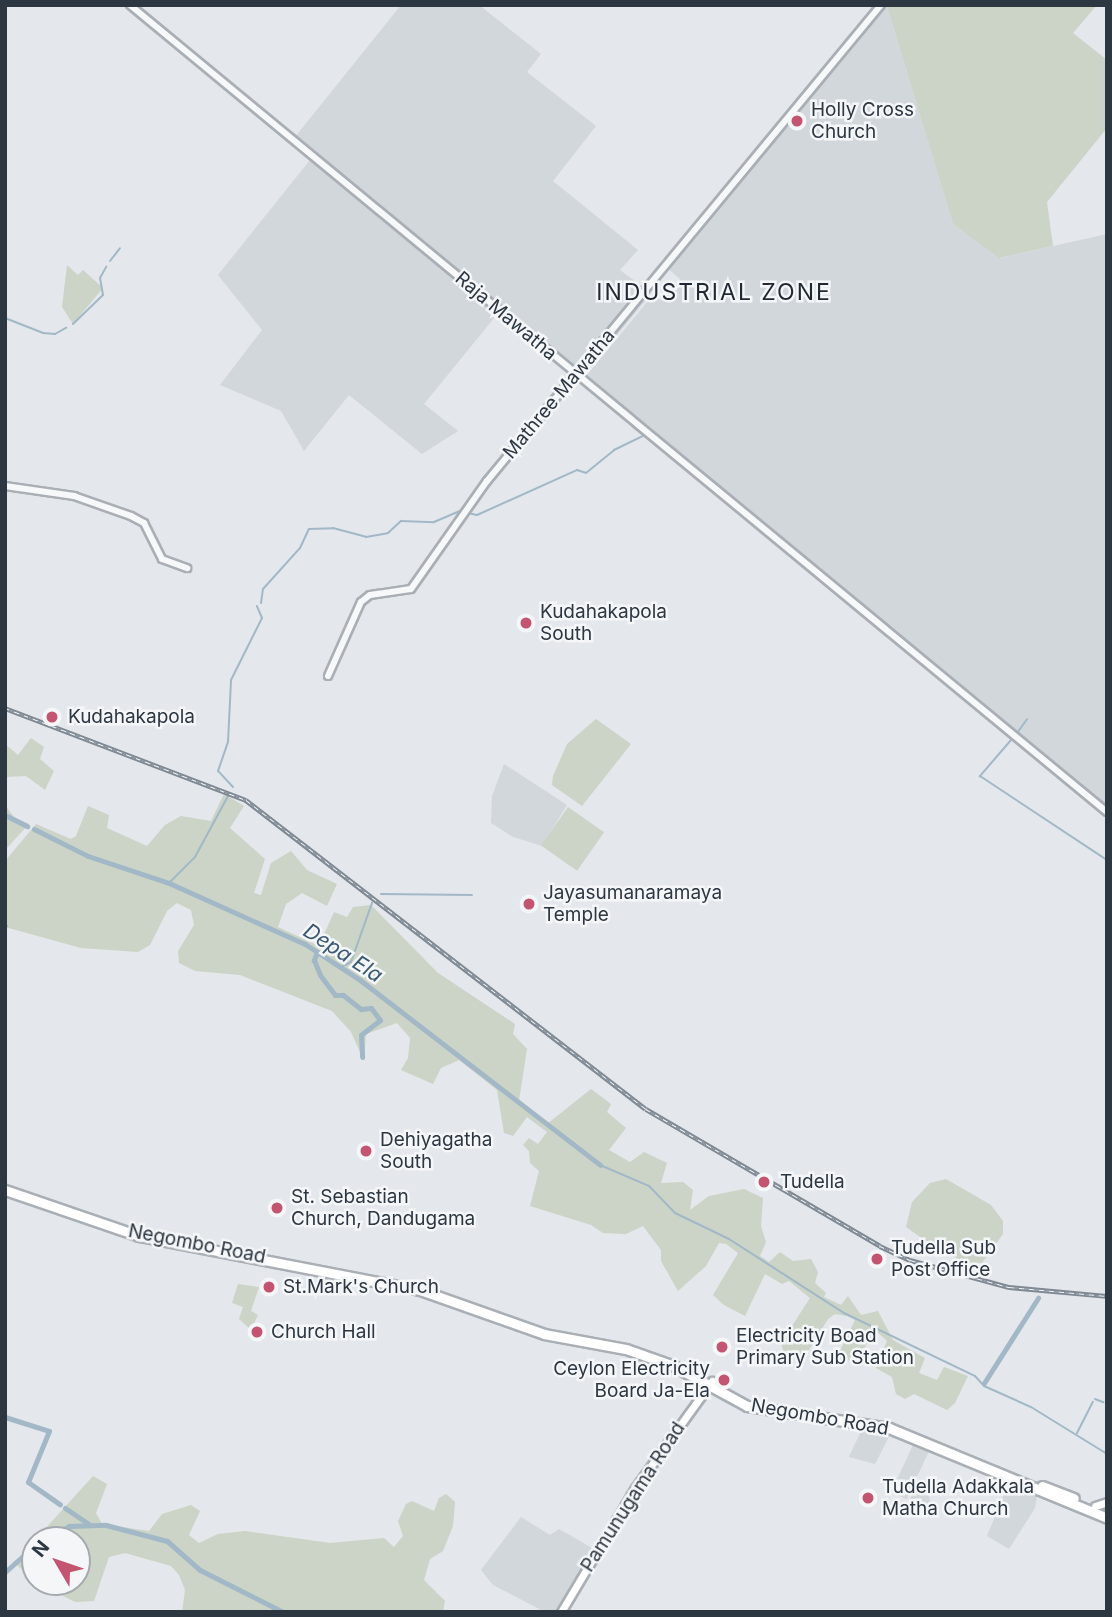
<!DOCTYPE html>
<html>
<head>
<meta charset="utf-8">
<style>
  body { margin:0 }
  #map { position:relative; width:1112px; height:1617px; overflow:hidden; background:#e4e7eb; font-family:Inter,sans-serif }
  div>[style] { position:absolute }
  .built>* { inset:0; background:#d2d7dc; transform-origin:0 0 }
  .round { border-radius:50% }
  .green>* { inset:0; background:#cbd4c6; transform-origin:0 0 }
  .stream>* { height:2px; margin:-1px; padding:0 1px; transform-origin:1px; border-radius:1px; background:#a2b8c7 }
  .canal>* { height:5px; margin:-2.5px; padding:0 2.5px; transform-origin:2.5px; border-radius:2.5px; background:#a2b8c7 }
  .roads { filter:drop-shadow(2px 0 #a9afb5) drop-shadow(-2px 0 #a9afb5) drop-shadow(0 2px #a9afb5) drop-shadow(0 -2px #a9afb5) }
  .minor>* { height:6px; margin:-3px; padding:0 3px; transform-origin:3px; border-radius:3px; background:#f7f8f9 }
  .major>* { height:7px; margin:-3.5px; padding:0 3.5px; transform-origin:3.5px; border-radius:3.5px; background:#fff }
  .highway>* { height:9px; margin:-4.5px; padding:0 4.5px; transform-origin:4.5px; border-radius:4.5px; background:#fff }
  .rail>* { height:4.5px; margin-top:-2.25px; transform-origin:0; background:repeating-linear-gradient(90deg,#f4f6f8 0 5px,#7f8993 0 10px); box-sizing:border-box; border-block:2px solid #7f8993 }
  .dots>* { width:19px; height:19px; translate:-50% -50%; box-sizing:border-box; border:4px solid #f4f6f8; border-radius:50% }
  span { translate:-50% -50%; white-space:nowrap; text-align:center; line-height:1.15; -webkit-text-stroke:5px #f4f6f8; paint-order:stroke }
  .poi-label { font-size:19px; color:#2d3742 }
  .left { translate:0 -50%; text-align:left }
  .right { translate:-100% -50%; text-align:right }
  .street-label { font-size:19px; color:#2d3742 }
  .water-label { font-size:21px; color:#3a5973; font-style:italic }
  .quarter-label { font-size:23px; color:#1f2833; letter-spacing:2px }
  .frame { position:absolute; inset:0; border:7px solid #2d3742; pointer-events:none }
  .north { position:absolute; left:21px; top:1526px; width:70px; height:70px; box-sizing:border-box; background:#f4f6f8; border:2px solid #a4aaaf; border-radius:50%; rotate:309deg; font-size:19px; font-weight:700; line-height:28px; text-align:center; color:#2d3742 }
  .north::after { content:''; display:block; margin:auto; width:24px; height:32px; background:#c45571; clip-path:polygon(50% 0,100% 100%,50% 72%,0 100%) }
</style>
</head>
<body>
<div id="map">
  <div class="built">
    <i style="clip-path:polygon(401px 5px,479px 5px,541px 54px,527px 72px,596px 126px,553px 181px,638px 250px,620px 270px,643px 287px,576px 368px,295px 137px)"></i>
    <i style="clip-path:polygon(887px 6px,953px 224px,1000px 258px,1107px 234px,1107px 807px,586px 376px,653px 295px,662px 301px,680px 279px,666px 267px)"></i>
    <i style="clip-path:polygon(310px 160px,499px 312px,424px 404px,458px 431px,422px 454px,349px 395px,304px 451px,281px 411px,220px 385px,262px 330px,218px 275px)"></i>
    <i style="clip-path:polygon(646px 293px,650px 295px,584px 375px,580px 370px)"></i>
    <i style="clip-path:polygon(504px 764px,567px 805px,542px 846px,513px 837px,491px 823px,492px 796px)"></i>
    <i style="clip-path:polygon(862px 1429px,890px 1435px,875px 1464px,849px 1457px)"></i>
    <i style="left:914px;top:1443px;width:17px;height:54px;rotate:25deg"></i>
    <i style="clip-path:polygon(1017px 1487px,1037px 1496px,1035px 1508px,1009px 1549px,987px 1536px,1004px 1494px,1011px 1495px)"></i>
    <i class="round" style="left:910px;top:1491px;width:20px;height:20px"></i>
    <i style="clip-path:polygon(521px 1517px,550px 1535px,559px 1529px,594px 1549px,556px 1612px,545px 1612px,493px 1585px,481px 1570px)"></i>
  </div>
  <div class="green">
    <i style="clip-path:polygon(1097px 5px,1073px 33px,1107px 60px,1107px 128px,1047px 202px,1053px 246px,999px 258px,953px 224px,887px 6px)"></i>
    <i style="clip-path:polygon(67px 265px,78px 275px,83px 270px,103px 288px,73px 324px,62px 307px)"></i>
    <i style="clip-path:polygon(596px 719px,631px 744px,582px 806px,552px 785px,553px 776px,567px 744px)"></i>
    <i style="clip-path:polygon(31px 738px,44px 747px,40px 759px,54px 771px,45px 790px,26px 776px,5px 777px,5px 744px,18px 755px)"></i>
    <i style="clip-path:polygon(224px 794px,244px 806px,230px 828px,265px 859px,254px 893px,261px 895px,271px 863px,291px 851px,307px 870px,337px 884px,327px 906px,302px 893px,286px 904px,278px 927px,319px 946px,334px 912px,347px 917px,353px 907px,371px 905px,438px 973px,515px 1024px,513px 1034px,527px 1049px,519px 1101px,547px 1124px,591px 1089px,611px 1104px,607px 1112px,626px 1128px,609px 1150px,630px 1162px,644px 1152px,667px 1163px,661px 1183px,683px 1182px,693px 1190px,690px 1210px,709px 1196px,744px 1189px,763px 1198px,761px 1226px,766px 1242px,760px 1256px,769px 1262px,780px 1252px,793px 1261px,811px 1259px,818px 1272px,815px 1283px,826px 1293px,824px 1297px,841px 1305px,848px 1296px,861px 1315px,878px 1311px,893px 1340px,925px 1358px,919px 1373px,937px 1380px,944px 1367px,968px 1376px,955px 1403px,947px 1410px,914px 1394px,905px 1399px,896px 1394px,892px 1377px,876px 1368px,887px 1341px,876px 1331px,856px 1360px,841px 1361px,839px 1353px,855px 1320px,847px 1316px,835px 1314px,828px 1319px,804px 1358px,784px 1353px,781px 1343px,810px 1298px,789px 1281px,782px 1284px,765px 1274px,745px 1316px,724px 1305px,713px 1295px,738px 1253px,726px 1244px,719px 1243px,706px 1266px,678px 1291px,661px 1261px,661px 1250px,643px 1226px,626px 1234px,603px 1233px,591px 1225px,530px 1206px,539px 1171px,530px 1163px,529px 1151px,523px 1145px,529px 1138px,538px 1144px,547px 1132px,527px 1117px,513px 1136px,504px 1133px,497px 1090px,459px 1060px,441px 1068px,433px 1084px,401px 1070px,408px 1058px,410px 1038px,397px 1023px,366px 1034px,364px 1061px,351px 1032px,332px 1011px,240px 975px,195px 971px,179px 963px,178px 951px,194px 925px,191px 910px,177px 903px,167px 911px,150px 945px,138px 952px,81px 948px,5px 927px,5px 861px,36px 824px,71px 839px,76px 836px,88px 806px,109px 815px,107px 828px,147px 846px,165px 825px,181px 816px,211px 821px)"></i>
    <i style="clip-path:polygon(5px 805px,14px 817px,29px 824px,5px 850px)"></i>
    <i style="left:568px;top:807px;width:44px;height:47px;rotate:35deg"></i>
    <i style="clip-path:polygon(946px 1179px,991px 1205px,1003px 1221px,1003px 1234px,982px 1263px,965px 1262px,940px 1251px,906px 1227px,912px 1202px,930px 1183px)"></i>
    <i style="clip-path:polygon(238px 1284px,259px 1287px,251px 1311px,258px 1315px,251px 1330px,239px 1319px,243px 1307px,232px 1303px)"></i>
    <i style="clip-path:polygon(93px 1476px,107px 1484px,96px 1513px,102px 1524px,149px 1531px,162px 1514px,191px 1505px,200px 1511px,189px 1535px,199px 1543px,218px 1534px,245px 1531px,330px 1543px,384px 1538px,394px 1547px,403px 1536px,398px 1521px,406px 1504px,412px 1501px,434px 1511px,439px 1498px,446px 1494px,455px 1502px,453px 1526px,443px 1551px,430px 1559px,424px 1580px,445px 1601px,443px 1612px,182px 1612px,185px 1590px,179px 1575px,171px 1566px,125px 1553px,109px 1557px,94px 1601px,75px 1602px,35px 1582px,77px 1582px,77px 1540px,35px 1540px)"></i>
    <i style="clip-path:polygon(35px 1540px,35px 1582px,16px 1564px)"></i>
  </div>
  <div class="stream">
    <i style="left:110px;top:261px;width:16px;rotate:-52deg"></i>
    <i style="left:5px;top:318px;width:41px;rotate:21.5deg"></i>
    <i style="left:43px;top:333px;width:12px;rotate:5deg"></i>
    <i style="left:55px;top:334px;width:13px;rotate:-29deg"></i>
    <i style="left:73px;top:324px;width:42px;rotate:-44deg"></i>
    <i style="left:103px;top:295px;width:17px;rotate:-100deg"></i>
    <i style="left:100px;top:278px;width:13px;rotate:-61deg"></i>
    <i style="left:468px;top:513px;width:9px;rotate:13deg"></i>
    <i style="left:477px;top:515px;width:110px;rotate:-24.2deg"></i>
    <i style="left:577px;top:470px;width:9px;rotate:18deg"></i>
    <i style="left:586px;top:473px;width:36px;rotate:-39deg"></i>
    <i style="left:614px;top:450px;width:34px;rotate:-26deg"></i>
    <i style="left:261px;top:603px;width:14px;rotate:-82deg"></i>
    <i style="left:263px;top:589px;width:55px;rotate:-47.9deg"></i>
    <i style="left:300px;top:548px;width:21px;rotate:-65deg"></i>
    <i style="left:309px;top:529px;width:24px;rotate:-2deg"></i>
    <i style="left:333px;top:528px;width:34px;rotate:15deg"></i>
    <i style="left:366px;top:537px;width:22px;rotate:-10deg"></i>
    <i style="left:388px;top:533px;width:18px;rotate:-43deg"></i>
    <i style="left:401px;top:521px;width:33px;rotate:2deg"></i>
    <i style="left:434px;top:522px;width:30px;rotate:-23deg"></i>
    <i style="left:1017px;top:733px;width:17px;rotate:-54deg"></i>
    <i style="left:1011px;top:740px;width:48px;rotate:130.7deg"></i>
    <i style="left:980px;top:776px;width:152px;rotate:33.5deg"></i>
    <i style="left:233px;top:787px;width:22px;rotate:-133deg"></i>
    <i style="left:218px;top:771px;width:31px;rotate:-71deg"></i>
    <i style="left:228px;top:742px;width:62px;rotate:-87.2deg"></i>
    <i style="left:231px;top:680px;width:69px;rotate:-63.4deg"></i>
    <i style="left:262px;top:618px;width:13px;rotate:-113deg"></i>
    <i style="left:169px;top:883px;width:37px;rotate:-45deg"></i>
    <i style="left:195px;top:857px;width:72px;rotate:-61.6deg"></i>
    <i style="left:381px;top:894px;width:91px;rotate:0.6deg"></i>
    <i style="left:5px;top:928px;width:3px;rotate:-45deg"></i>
    <i style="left:341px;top:967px;width:11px;rotate:-27deg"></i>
    <i style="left:351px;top:962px;width:63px;rotate:-70.4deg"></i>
    <i style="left:600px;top:1165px;width:53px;rotate:23.2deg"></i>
    <i style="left:649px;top:1186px;width:37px;rotate:46deg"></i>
    <i style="left:675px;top:1213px;width:60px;rotate:25.7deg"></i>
    <i style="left:729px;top:1239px;width:137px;rotate:32.8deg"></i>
    <i style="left:844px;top:1313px;width:145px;rotate:25.7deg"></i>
    <i style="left:975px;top:1376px;width:13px;rotate:48deg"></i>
    <i style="left:984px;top:1386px;width:51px;rotate:24.1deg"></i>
    <i style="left:1031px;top:1407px;width:89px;rotate:31.7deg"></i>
    <i style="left:1095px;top:1399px;width:9px;rotate:21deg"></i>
    <i style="left:1106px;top:1404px;width:1px;rotate:45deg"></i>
    <i style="left:1077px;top:1433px;width:35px;rotate:-63deg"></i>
  </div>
  <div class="canal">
    <i style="left:5px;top:815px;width:25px;rotate:27deg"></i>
    <i style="left:34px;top:829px;width:60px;rotate:26.6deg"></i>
    <i style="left:88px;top:856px;width:85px;rotate:18.4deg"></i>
    <i style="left:169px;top:883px;width:149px;rotate:24.2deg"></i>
    <i style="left:305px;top:944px;width:66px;rotate:33.2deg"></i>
    <i style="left:360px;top:980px;width:303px;rotate:37.6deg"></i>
    <i style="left:317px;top:952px;width:9px;rotate:111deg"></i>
    <i style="left:314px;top:960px;width:16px;rotate:68deg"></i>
    <i style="left:320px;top:975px;width:25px;rotate:53deg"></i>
    <i style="left:335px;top:995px;width:8px"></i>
    <i style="left:343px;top:995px;width:23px;rotate:38deg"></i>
    <i style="left:361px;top:1009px;width:10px;rotate:-6deg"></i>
    <i style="left:371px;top:1008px;width:15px;rotate:53deg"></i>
    <i style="left:380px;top:1020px;width:24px;rotate:142deg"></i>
    <i style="left:361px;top:1035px;width:22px;rotate:87deg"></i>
    <i style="left:984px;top:1383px;width:101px;rotate:-57.6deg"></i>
    <i style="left:5px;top:1417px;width:46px;rotate:17.7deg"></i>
    <i style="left:49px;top:1431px;width:55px;rotate:112.4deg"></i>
    <i style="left:28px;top:1482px;width:39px;rotate:35deg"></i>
    <i style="left:65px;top:1508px;width:29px;rotate:34deg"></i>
    <i style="left:44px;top:1540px;width:29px;rotate:-29deg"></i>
    <i style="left:69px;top:1526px;width:37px;rotate:-2deg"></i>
    <i style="left:106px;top:1525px;width:63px;rotate:14.7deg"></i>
    <i style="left:167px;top:1541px;width:44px;rotate:41.3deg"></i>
    <i style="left:200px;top:1570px;width:93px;rotate:26.8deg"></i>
    <i style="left:5px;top:1572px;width:40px;rotate:-42deg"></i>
  </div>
  <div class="roads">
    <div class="minor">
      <i style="left:130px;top:5px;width:1267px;rotate:39.56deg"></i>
      <i style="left:5px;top:486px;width:70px;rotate:8.2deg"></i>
      <i style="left:74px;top:496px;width:60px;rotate:19.3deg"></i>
      <i style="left:131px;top:516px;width:15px;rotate:28deg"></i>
      <i style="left:144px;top:523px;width:40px;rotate:63.4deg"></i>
      <i style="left:162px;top:559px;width:27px;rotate:20deg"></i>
      <i style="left:328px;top:676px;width:81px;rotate:-66deg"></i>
      <i style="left:361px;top:602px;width:11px;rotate:-38deg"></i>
      <i style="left:370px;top:595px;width:41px;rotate:-8.3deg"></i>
      <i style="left:411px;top:589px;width:132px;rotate:-54.9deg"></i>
      <i style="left:487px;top:481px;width:618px;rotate:-50.38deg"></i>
    </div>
    <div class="major">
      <i style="left:1095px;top:1506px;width:13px;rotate:-18deg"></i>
      <i style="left:561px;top:1612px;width:144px;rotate:-59.2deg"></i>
      <i style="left:635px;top:1488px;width:132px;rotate:-54.3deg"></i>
    </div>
    <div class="highway">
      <i style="left:5px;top:1190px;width:142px;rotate:18.9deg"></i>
      <i style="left:139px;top:1236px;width:286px;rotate:10.9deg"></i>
      <i style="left:420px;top:1290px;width:132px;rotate:19.5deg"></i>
      <i style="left:544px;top:1334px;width:83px;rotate:10.4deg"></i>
      <i style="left:626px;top:1349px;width:51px;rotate:19.5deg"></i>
      <i style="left:674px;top:1366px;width:83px;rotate:28.7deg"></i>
      <i style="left:747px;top:1406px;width:144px;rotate:8.8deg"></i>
      <i style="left:889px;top:1428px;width:236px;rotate:22.4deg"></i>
      <i style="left:1042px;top:1486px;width:34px;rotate:21deg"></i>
    </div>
  </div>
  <div class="rail">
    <i style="left:5px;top:708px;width:258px;rotate:20.9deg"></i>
    <i style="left:246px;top:800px;width:505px;rotate:37.69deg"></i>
    <i style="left:646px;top:1109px;width:271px;rotate:30.3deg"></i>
    <i style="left:880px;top:1246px;width:33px;rotate:25deg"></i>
    <i style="left:910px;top:1260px;width:103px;rotate:15.3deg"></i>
    <i style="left:1009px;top:1287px;width:98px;rotate:5.2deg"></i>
  </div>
  <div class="dots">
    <i style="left:797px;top:121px;background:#c45571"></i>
    <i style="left:526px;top:623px;background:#c45571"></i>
    <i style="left:52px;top:717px;background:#c45571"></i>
    <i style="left:529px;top:904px;background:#c45571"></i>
    <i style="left:366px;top:1151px;background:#c45571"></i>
    <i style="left:764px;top:1182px;background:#c45571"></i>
    <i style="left:277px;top:1208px;background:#c45571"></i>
    <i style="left:877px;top:1259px;background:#c45571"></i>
    <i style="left:269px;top:1287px;background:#c45571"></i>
    <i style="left:257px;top:1332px;background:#c45571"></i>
    <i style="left:722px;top:1347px;background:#c45571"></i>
    <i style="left:724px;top:1380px;background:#c45571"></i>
    <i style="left:868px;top:1498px;background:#c45571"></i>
  </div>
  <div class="poi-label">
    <span class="left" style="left:811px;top:121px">Holly Cross<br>Church</span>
    <span class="left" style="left:540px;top:623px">Kudahakapola<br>South</span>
    <span class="left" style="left:68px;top:717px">Kudahakapola</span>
    <span class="left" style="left:543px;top:904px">Jayasumanaramaya<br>Temple</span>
    <span class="left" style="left:380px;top:1151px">Dehiyagatha<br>South</span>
    <span class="left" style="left:780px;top:1182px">Tudella</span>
    <span class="left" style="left:291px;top:1208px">St. Sebastian<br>Church, Dandugama</span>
    <span class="left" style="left:891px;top:1259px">Tudella Sub<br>Post Office</span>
    <span class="left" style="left:283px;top:1287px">St.Mark's Church</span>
    <span class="left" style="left:271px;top:1332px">Church Hall</span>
    <span class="left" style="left:736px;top:1347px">Electricity Boad<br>Primary Sub Station</span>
    <span class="right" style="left:710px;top:1380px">Ceylon Electricity<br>Board Ja-Ela</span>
    <span class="left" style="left:882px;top:1498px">Tudella Adakkala<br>Matha Church</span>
  </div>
  <div class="street-label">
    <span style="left:506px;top:316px;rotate:40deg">Raja Mawatha</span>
    <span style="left:559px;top:394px;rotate:-50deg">Mathree Mawatha</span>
    <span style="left:197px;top:1244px;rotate:11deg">Negombo Road</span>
    <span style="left:820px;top:1417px;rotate:10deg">Negombo Road</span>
    <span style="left:633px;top:1497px;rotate:-57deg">Pamunugama Road</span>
  </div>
  <div class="water-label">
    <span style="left:343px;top:953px;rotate:33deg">Depa Ela</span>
  </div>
  <div class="quarter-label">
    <span style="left:714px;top:292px">INDUSTRIAL ZONE</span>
  </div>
  <div class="frame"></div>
  <div class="north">N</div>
</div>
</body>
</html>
